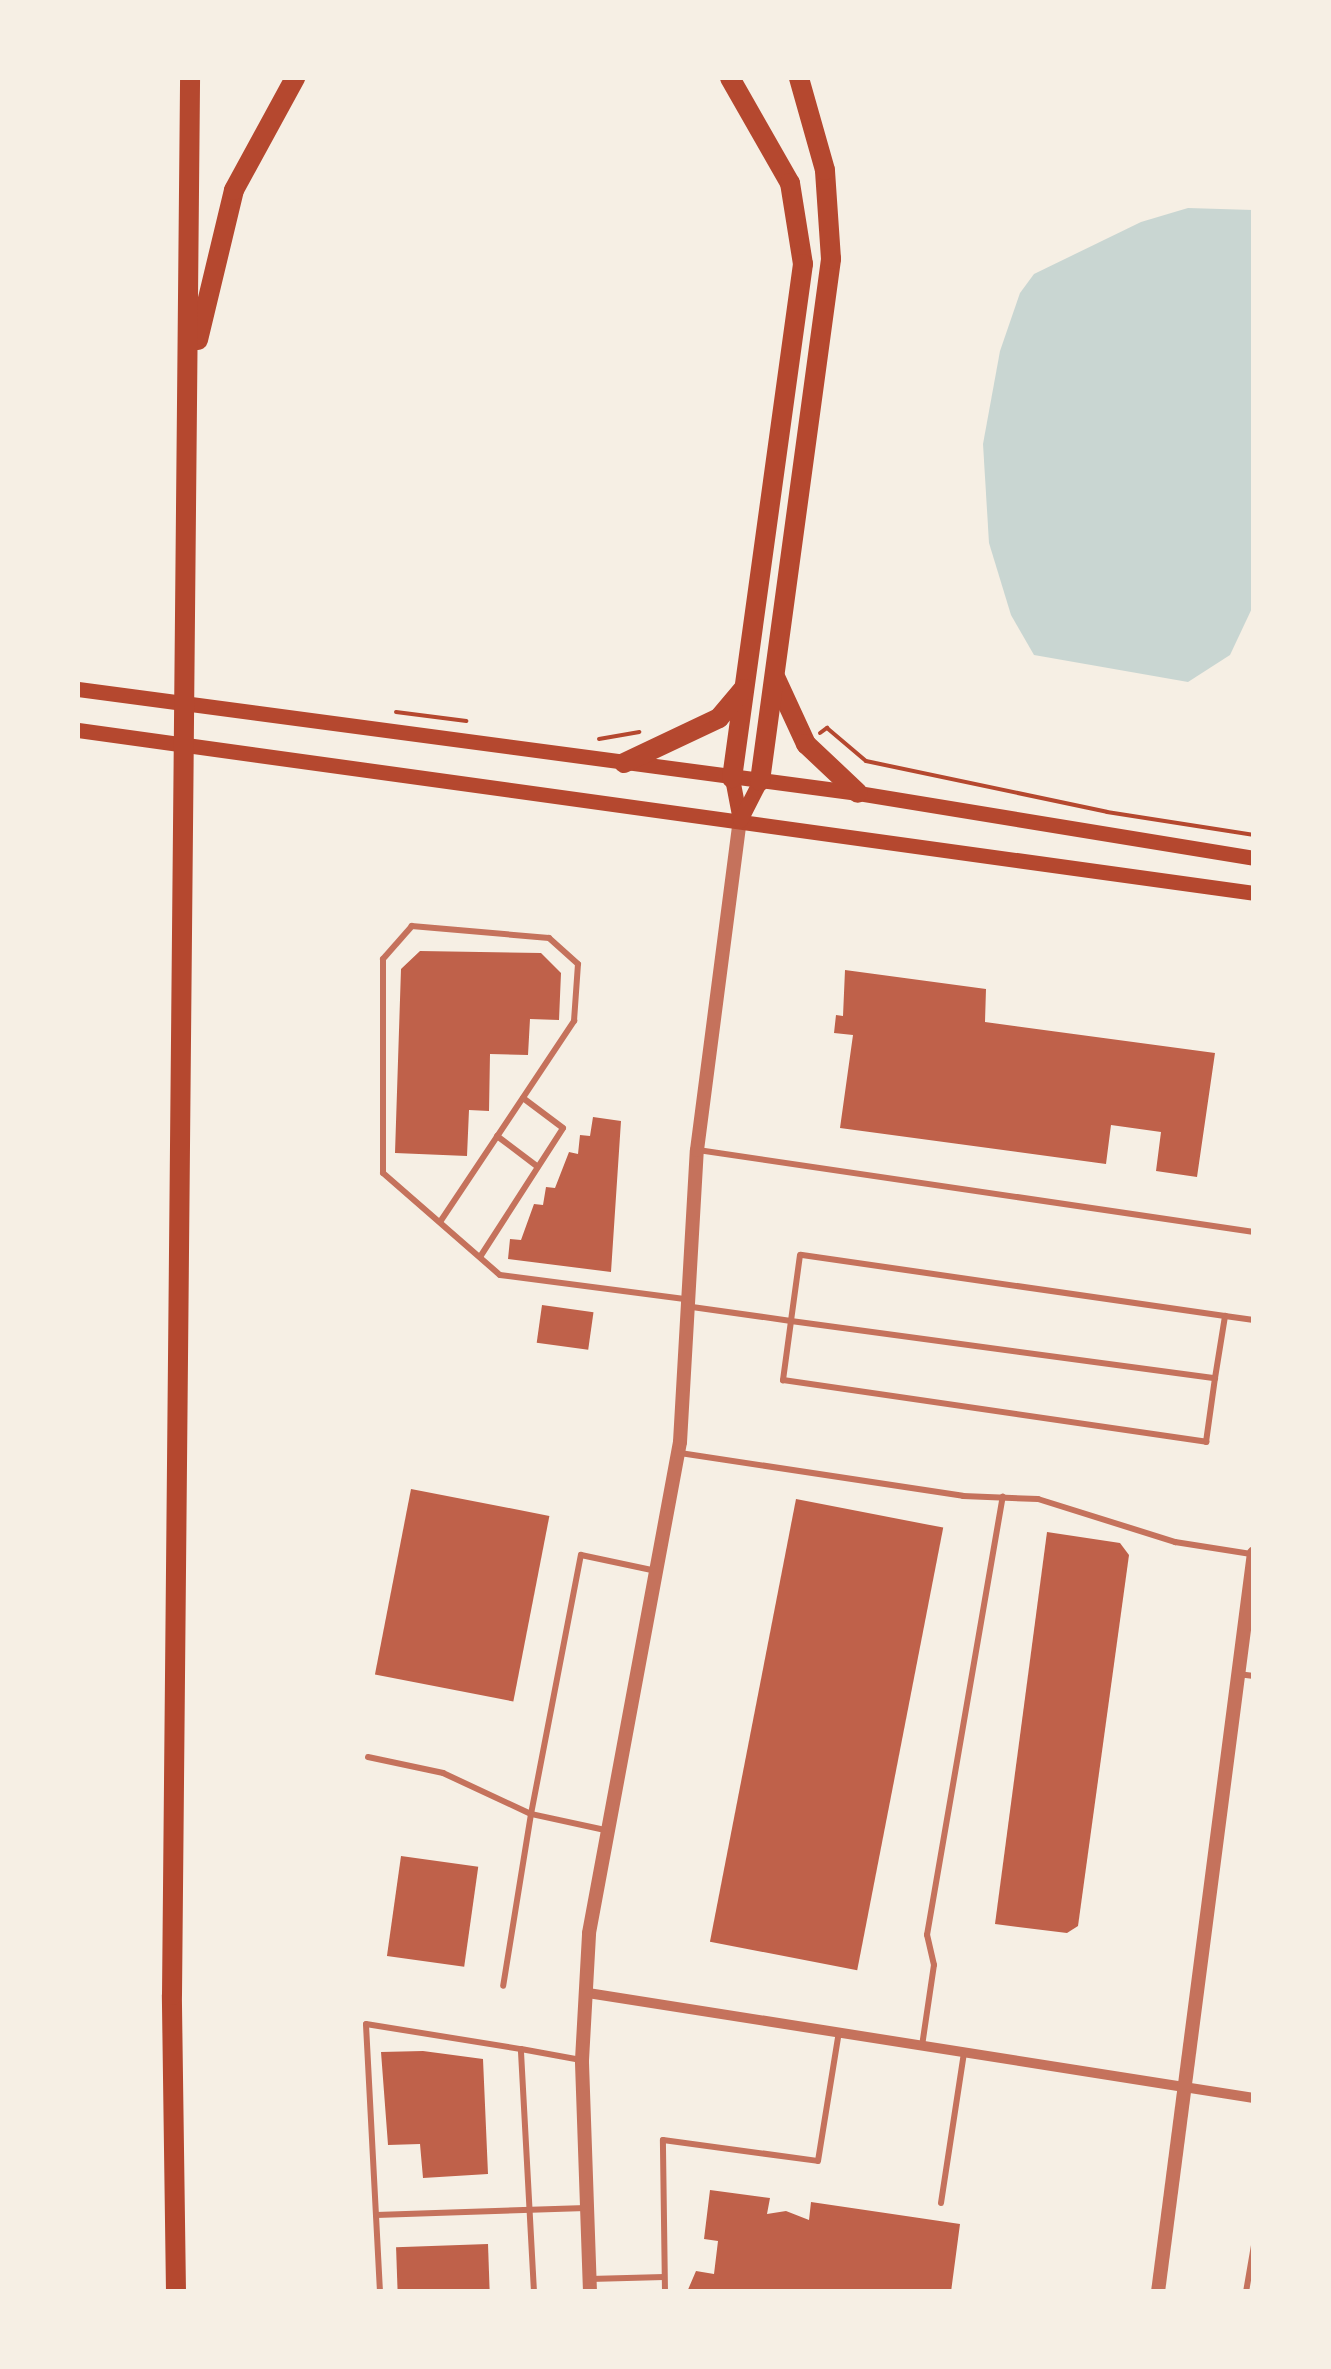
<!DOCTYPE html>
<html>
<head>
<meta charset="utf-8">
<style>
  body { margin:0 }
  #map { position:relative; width:1331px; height:2369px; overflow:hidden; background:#f6efe4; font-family:Inter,sans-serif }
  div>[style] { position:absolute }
  .water>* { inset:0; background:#c9d6d2 }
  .building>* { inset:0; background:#bf614a; transform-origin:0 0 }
  .path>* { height:4px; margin:-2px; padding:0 2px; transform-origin:2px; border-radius:2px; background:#b5482f }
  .service>* { height:6px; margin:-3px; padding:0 3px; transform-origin:3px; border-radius:3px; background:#c5725c }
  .minor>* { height:10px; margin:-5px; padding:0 5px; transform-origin:5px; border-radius:5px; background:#c5725c }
  .tertiary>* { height:14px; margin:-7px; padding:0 7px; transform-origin:7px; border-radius:7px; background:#c5725c }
  .secondary>* { height:15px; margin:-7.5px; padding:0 7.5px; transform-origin:7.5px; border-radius:7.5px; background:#b5482f }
  .motorway>* { height:20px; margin:-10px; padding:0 10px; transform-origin:10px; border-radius:10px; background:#b5482f }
  span { translate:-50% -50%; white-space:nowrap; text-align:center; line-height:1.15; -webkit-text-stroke:9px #f6efe4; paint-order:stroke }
  .frame { position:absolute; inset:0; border:80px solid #f6efe4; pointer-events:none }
</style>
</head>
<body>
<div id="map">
  <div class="water">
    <i style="clip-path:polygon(1188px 208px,1253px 210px,1254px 604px,1230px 655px,1188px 682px,1034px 655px,1011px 615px,989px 543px,983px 444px,1000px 351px,1020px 293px,1034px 274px,1141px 222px)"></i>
  </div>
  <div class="building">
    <i style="clip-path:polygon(420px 951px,541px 953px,561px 973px,559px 1020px,530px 1019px,528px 1055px,490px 1054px,489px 1111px,469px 1110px,467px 1156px,395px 1153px,401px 969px)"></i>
    <i style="clip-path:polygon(845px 970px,986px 989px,985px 1022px,1215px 1053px,1197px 1177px,1156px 1171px,1161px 1132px,1111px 1125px,1106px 1164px,840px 1128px,853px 1035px,834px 1033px,836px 1015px,843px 1016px)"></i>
    <i style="clip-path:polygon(593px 1117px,621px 1121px,611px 1272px,508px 1259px,510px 1239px,521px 1240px,534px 1204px,543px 1205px,546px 1187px,555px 1188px,569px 1152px,578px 1154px,580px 1135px,590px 1136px)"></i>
    <i style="left:542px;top:1305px;width:52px;height:38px;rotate:8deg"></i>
    <i style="left:411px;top:1489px;width:141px;height:189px;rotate:11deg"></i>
    <i style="left:796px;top:1499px;width:150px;height:451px;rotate:11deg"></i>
    <i style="clip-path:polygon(1047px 1532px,1120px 1543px,1129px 1555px,1078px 1926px,1067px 1933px,995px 1924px)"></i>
    <i style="left:401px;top:1856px;width:78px;height:101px;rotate:8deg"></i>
    <i style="clip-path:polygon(423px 2051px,483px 2059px,488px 2174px,423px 2178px,420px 2144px,388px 2145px,381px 2052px)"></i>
    <i style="clip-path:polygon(710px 2190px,770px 2198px,767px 2214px,786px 2211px,809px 2220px,811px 2202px,960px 2224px,951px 2292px,687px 2292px,696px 2271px,714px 2274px,718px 2241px,704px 2239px)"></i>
    <i style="left:488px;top:2244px;width:48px;height:92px;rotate:88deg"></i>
  </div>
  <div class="path">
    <i style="left:396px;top:712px;width:71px;rotate:7.3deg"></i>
    <i style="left:820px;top:733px;width:9px;rotate:-36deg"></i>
    <i style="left:827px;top:728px;width:51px;rotate:40.2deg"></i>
    <i style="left:866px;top:761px;width:246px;rotate:11.9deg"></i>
    <i style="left:1107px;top:812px;width:149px;rotate:8.9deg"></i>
    <i style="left:599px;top:739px;width:41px;rotate:-9.9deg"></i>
  </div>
  <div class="service">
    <i style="left:497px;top:1136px;width:51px;rotate:37.1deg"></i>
    <i style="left:698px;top:1150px;width:562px;rotate:8.39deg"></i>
    <i style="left:440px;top:1222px;width:242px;rotate:-56.3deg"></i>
    <i style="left:574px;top:1021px;width:57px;rotate:-86deg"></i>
    <i style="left:578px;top:964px;width:39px;rotate:-138deg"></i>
    <i style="left:549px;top:938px;width:138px;rotate:-175deg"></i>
    <i style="left:412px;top:926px;width:44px;rotate:131.3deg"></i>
    <i style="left:383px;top:959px;width:214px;rotate:90deg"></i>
    <i style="left:383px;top:1173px;width:155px;rotate:41.1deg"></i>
    <i style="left:500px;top:1275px;width:188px;rotate:7.4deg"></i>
    <i style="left:480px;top:1257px;width:153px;rotate:-57.2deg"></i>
    <i style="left:563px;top:1128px;width:50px;rotate:-143.1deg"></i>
    <i style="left:692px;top:1307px;width:100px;rotate:8deg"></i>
    <i style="left:791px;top:1321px;width:428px;rotate:7.7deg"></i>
    <i style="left:1215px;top:1378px;width:63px;rotate:-80.8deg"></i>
    <i style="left:1225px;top:1316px;width:429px;rotate:-171.8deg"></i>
    <i style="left:800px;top:1255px;width:67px;rotate:97.8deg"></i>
    <i style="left:791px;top:1321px;width:60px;rotate:97.7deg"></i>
    <i style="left:783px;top:1380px;width:428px;rotate:8.3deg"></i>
    <i style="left:1206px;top:1442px;width:65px;rotate:-82deg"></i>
    <i style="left:1225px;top:1316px;width:29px;rotate:8deg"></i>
    <i style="left:680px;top:1453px;width:286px;rotate:8.6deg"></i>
    <i style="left:963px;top:1496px;width:75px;rotate:2.3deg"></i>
    <i style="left:1038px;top:1499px;width:144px;rotate:17.4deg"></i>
    <i style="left:1175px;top:1542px;width:77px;rotate:9deg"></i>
    <i style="left:1238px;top:1674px;width:16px;rotate:7deg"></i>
    <i style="left:368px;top:1757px;width:77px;rotate:12deg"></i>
    <i style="left:443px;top:1773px;width:97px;rotate:25deg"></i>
    <i style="left:531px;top:1814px;width:174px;rotate:99.2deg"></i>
    <i style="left:605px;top:1830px;width:76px;rotate:-167.8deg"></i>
    <i style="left:531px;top:1814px;width:264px;rotate:-79.1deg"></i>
    <i style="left:581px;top:1555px;width:77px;rotate:12deg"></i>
    <i style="left:922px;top:2046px;width:82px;rotate:-81.6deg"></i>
    <i style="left:934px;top:1965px;width:31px;rotate:-103deg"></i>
    <i style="left:927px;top:1935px;width:445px;rotate:-80.2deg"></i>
    <i style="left:941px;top:2203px;width:152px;rotate:-81.3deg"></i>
    <i style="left:376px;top:2215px;width:210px;rotate:-1.9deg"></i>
    <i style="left:590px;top:2279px;width:74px;rotate:-1.5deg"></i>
    <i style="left:380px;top:2292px;width:268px;rotate:-93deg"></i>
    <i style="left:366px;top:2024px;width:157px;rotate:9.2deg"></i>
    <i style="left:534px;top:2292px;width:243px;rotate:-93.1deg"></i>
    <i style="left:521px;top:2049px;width:61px;rotate:10.4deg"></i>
    <i style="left:665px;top:2292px;width:152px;rotate:-90.8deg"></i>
    <i style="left:663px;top:2140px;width:156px;rotate:7.7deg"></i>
    <i style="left:818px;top:2161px;width:131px;rotate:-80.8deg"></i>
    <i style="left:1246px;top:2292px;width:48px;rotate:-80.3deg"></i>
  </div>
  <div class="minor">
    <i style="left:588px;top:1993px;width:674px;rotate:8.96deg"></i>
  </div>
  <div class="tertiary">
    <i style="left:590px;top:2292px;width:232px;rotate:-92deg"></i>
    <i style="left:582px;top:2060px;width:127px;rotate:-86.8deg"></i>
    <i style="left:589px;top:1933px;width:499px;rotate:-79.5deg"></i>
    <i style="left:680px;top:1442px;width:292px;rotate:-86.7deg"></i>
    <i style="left:697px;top:1150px;width:333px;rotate:-82.6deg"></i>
    <i style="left:1158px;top:2292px;width:745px;rotate:-82.6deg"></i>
  </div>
  <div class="secondary">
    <i style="left:78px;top:689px;width:787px;rotate:7.59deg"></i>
    <i style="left:858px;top:793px;width:401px;rotate:9.3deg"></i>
    <i style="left:78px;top:730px;width:1187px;rotate:7.89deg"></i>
    <i style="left:732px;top:778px;width:43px;rotate:79.2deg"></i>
    <i style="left:740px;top:820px;width:44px;rotate:-62.9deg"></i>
  </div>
  <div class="motorway">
    <i style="left:730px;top:78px;width:121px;rotate:60.3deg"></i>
    <i style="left:790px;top:183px;width:82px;rotate:80.9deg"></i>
    <i style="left:803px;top:264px;width:519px;rotate:97.86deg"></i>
    <i style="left:198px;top:340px;width:154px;rotate:-76.5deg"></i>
    <i style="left:234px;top:190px;width:128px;rotate:-61.4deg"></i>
    <i style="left:776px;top:679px;width:72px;rotate:65.2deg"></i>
    <i style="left:806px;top:744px;width:71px;rotate:43.3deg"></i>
    <i style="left:624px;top:763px;width:105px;rotate:-25.3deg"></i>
    <i style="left:719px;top:718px;width:38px;rotate:-50deg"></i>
    <i style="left:760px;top:781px;width:527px;rotate:-82.25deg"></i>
    <i style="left:831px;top:259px;width:89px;rotate:-93.9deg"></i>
    <i style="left:825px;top:170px;width:96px;rotate:-105.8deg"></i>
    <i style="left:176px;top:2292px;width:297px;rotate:-90.8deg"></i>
    <i style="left:172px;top:1995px;width:1917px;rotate:-89.46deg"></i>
  </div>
  <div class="frame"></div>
</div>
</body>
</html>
